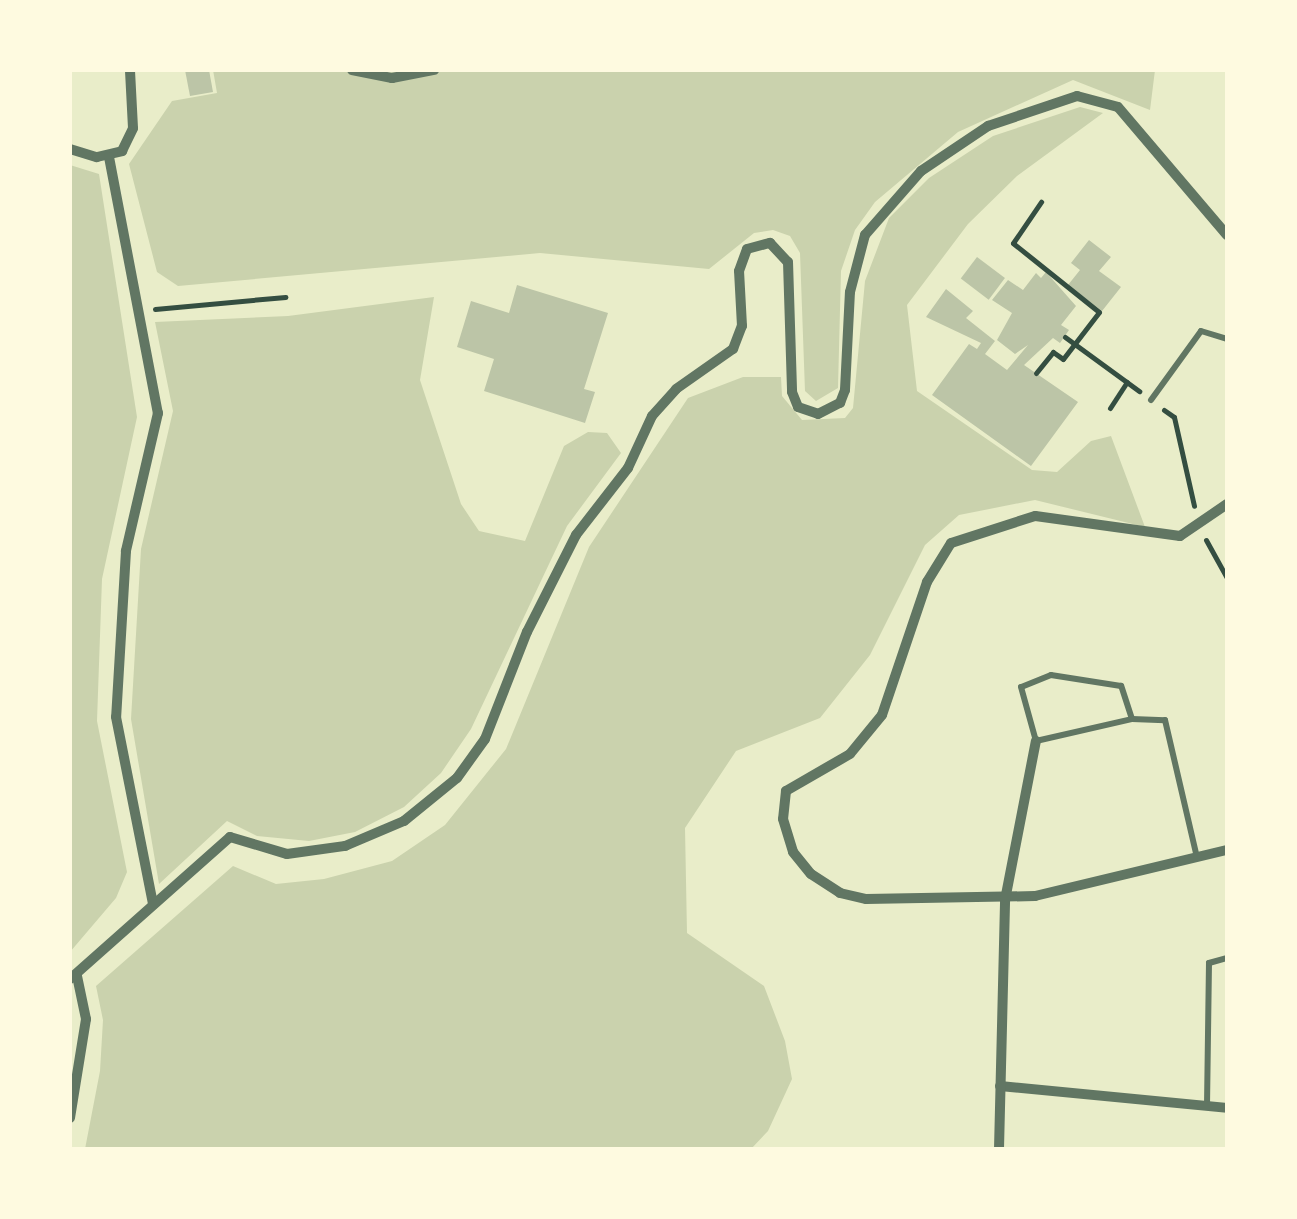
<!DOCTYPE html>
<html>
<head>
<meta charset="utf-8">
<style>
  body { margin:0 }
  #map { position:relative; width:1297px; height:1219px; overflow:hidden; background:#e9edc9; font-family:"Asap Condensed",sans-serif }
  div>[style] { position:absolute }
  .green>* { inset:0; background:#cad2ad }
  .building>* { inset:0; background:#bcc5a7; transform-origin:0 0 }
  .path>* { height:5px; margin:-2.5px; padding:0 2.5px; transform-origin:2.5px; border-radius:2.5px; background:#344e41 }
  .service>* { height:6px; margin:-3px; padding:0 3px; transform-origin:3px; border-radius:3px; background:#617663 }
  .minor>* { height:10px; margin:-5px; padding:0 5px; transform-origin:5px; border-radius:5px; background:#617663 }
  span { translate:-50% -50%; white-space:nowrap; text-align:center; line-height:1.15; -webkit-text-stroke:8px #fefae0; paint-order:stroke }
  .frame { position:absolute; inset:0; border:72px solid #fefae0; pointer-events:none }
</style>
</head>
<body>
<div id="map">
  <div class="green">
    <i style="clip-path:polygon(213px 70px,1155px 70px,1150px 110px,1073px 80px,958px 132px,875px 202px,855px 230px,841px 271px,838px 388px,816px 401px,805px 391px,800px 253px,790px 236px,773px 230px,754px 233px,709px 269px,540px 253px,178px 286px,157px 272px,129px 164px,172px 101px,217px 93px)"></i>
    <i style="clip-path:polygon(1080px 107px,1103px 113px,1017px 176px,968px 224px,907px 305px,917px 391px,1032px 470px,1057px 472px,1091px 441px,1111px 436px,1145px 527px,1035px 500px,959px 515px,925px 545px,870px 655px,820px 718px,736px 751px,685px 828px,687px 933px,764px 986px,785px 1041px,792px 1079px,768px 1131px,751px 1149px,85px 1149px,100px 1071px,103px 1020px,96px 986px,233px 866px,276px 884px,324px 879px,392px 861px,445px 825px,506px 749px,589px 547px,688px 398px,743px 377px,781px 377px,782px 396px,802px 420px,845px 418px,853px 408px,865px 281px,889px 218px,929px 178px,993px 136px)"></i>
    <i style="clip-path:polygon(70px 165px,99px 174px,137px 417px,102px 579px,97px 721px,127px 872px,116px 898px,70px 952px)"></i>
    <i style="clip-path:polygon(434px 297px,420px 380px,461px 504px,479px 531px,525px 541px,564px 446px,588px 432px,607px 433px,621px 453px,567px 526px,471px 729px,441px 773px,404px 807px,355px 832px,309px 841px,257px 836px,227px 821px,159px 884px,131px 719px,141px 549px,173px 411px,155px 322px,288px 316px)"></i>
  </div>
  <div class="building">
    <i style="clip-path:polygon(185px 70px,209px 70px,213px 92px,190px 96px)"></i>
    <i style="clip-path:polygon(1089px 240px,1111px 257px,1099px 271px,1121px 287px,1102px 311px,1068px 285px,1080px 270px,1071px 263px)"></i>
    <i style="left:977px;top:257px;width:35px;height:27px;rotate:37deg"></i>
    <i style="clip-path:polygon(1046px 272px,1076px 306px,1061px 325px,1069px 330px,1060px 343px,1053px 338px,1024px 365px,1078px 402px,1031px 466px,932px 395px,969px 344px,977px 349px,981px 343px,926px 317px,946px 289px,973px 311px,966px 318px,995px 341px,985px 354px,1007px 370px,1028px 345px,1015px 354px,997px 340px,1012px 313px,992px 300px,1008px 280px,1023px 290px,1036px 273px,1041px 278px)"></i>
    <i style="clip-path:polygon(517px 285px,608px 313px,584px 389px,595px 392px,585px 423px,484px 391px,494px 359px,457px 347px,471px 301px,509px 313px)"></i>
  </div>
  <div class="path">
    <i style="left:155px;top:309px;width:131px;rotate:-5.3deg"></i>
    <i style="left:1065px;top:337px;width:92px;rotate:36.1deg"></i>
    <i style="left:1036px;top:373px;width:27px;rotate:-51deg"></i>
    <i style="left:1053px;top:352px;width:12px;rotate:35deg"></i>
    <i style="left:1063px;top:359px;width:59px;rotate:-52.5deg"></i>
    <i style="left:1099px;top:312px;width:110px;rotate:-141.3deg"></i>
    <i style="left:1013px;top:243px;width:50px;rotate:-55.7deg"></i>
    <i style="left:1110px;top:408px;width:31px;rotate:-57deg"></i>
    <i style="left:1164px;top:410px;width:12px;rotate:35deg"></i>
    <i style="left:1174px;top:417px;width:91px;rotate:77.3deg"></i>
    <i style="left:1206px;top:540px;width:43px;rotate:61.1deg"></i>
  </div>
  <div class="service">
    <i style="left:1151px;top:400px;width:85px;rotate:-54.1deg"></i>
    <i style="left:1201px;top:331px;width:27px;rotate:17deg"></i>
    <i style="left:1132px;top:719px;width:35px;rotate:-108deg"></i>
    <i style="left:1121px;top:686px;width:71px;rotate:-171.1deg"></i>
    <i style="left:1051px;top:675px;width:32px;rotate:158deg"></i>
    <i style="left:1021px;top:687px;width:56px;rotate:74.5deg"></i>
    <i style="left:1036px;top:741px;width:98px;rotate:-12.9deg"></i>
    <i style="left:1132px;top:719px;width:33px;rotate:2deg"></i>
    <i style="left:1165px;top:720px;width:141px;rotate:76.9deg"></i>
    <i style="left:1207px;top:1106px;width:143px;rotate:-89.2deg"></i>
    <i style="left:1209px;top:963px;width:19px;rotate:-16deg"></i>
  </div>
  <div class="minor">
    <i style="left:352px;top:70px;width:41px;rotate:11.3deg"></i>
    <i style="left:392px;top:78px;width:43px;rotate:-10.8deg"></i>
    <i style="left:70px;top:149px;width:28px;rotate:17deg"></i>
    <i style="left:97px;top:157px;width:26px;rotate:-13deg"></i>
    <i style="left:122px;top:151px;width:25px;rotate:-64deg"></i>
    <i style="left:133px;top:128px;width:58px;rotate:-93deg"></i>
    <i style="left:109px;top:157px;width:261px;rotate:79.2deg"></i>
    <i style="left:158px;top:413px;width:142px;rotate:103.1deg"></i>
    <i style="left:126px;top:551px;width:166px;rotate:93.4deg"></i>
    <i style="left:116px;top:717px;width:191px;rotate:78.8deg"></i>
    <i style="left:1227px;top:504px;width:57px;rotate:145.8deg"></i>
    <i style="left:1180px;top:536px;width:146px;rotate:-172.1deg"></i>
    <i style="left:1035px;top:516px;width:88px;rotate:162.2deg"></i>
    <i style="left:951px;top:543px;width:46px;rotate:121.6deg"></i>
    <i style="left:927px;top:582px;width:140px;rotate:108.7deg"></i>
    <i style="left:882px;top:715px;width:50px;rotate:129.4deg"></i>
    <i style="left:850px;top:754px;width:74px;rotate:150deg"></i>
    <i style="left:786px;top:791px;width:28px;rotate:96deg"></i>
    <i style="left:783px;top:819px;width:34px;rotate:73deg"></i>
    <i style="left:793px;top:852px;width:28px;rotate:51deg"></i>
    <i style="left:811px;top:874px;width:35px;rotate:33deg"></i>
    <i style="left:840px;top:893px;width:27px;rotate:13deg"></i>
    <i style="left:866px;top:899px;width:169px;rotate:-1deg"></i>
    <i style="left:1035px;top:896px;width:197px;rotate:-13.5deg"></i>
    <i style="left:70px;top:979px;width:214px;rotate:-41.6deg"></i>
    <i style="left:230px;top:837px;width:59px;rotate:16.6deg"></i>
    <i style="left:287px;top:854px;width:59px;rotate:-7.9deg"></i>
    <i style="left:345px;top:846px;width:64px;rotate:-23deg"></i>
    <i style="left:404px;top:821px;width:68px;rotate:-39.1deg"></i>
    <i style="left:457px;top:778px;width:48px;rotate:-54.3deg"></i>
    <i style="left:485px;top:739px;width:115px;rotate:-68.6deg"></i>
    <i style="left:527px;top:632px;width:109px;rotate:-63.2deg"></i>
    <i style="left:576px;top:535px;width:85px;rotate:-52.2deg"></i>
    <i style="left:628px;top:468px;width:57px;rotate:-65.2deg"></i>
    <i style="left:652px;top:416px;width:36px;rotate:-48deg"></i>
    <i style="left:676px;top:389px;width:70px;rotate:-35.1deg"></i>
    <i style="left:733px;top:349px;width:25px;rotate:-69deg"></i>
    <i style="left:742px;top:326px;width:55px;rotate:-93.1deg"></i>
    <i style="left:739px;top:271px;width:23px;rotate:-70deg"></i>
    <i style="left:747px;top:249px;width:24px;rotate:-15deg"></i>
    <i style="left:770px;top:243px;width:26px;rotate:47deg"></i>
    <i style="left:788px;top:262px;width:130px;rotate:88.2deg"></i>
    <i style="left:792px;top:392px;width:16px;rotate:68deg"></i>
    <i style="left:798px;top:407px;width:21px;rotate:19deg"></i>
    <i style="left:818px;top:414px;width:25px;rotate:-27deg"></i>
    <i style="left:840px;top:403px;width:14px;rotate:-69deg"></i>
    <i style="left:845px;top:390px;width:98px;rotate:-87.1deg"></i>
    <i style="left:850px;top:292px;width:59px;rotate:-75.3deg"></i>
    <i style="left:865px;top:235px;width:85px;rotate:-48.8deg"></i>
    <i style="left:921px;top:171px;width:81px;rotate:-33.9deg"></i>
    <i style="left:988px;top:126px;width:94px;rotate:-18.6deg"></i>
    <i style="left:1077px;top:96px;width:42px;rotate:15deg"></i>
    <i style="left:1118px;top:107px;width:168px;rotate:49.6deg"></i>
    <i style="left:1000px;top:1086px;width:228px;rotate:5.5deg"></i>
    <i style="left:70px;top:1118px;width:100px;rotate:-80.8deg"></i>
    <i style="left:86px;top:1019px;width:44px;rotate:-101.8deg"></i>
    <i style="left:999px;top:1149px;width:249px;rotate:-88.6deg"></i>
    <i style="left:1005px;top:900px;width:162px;rotate:-79deg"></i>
  </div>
  <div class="frame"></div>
</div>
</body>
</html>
